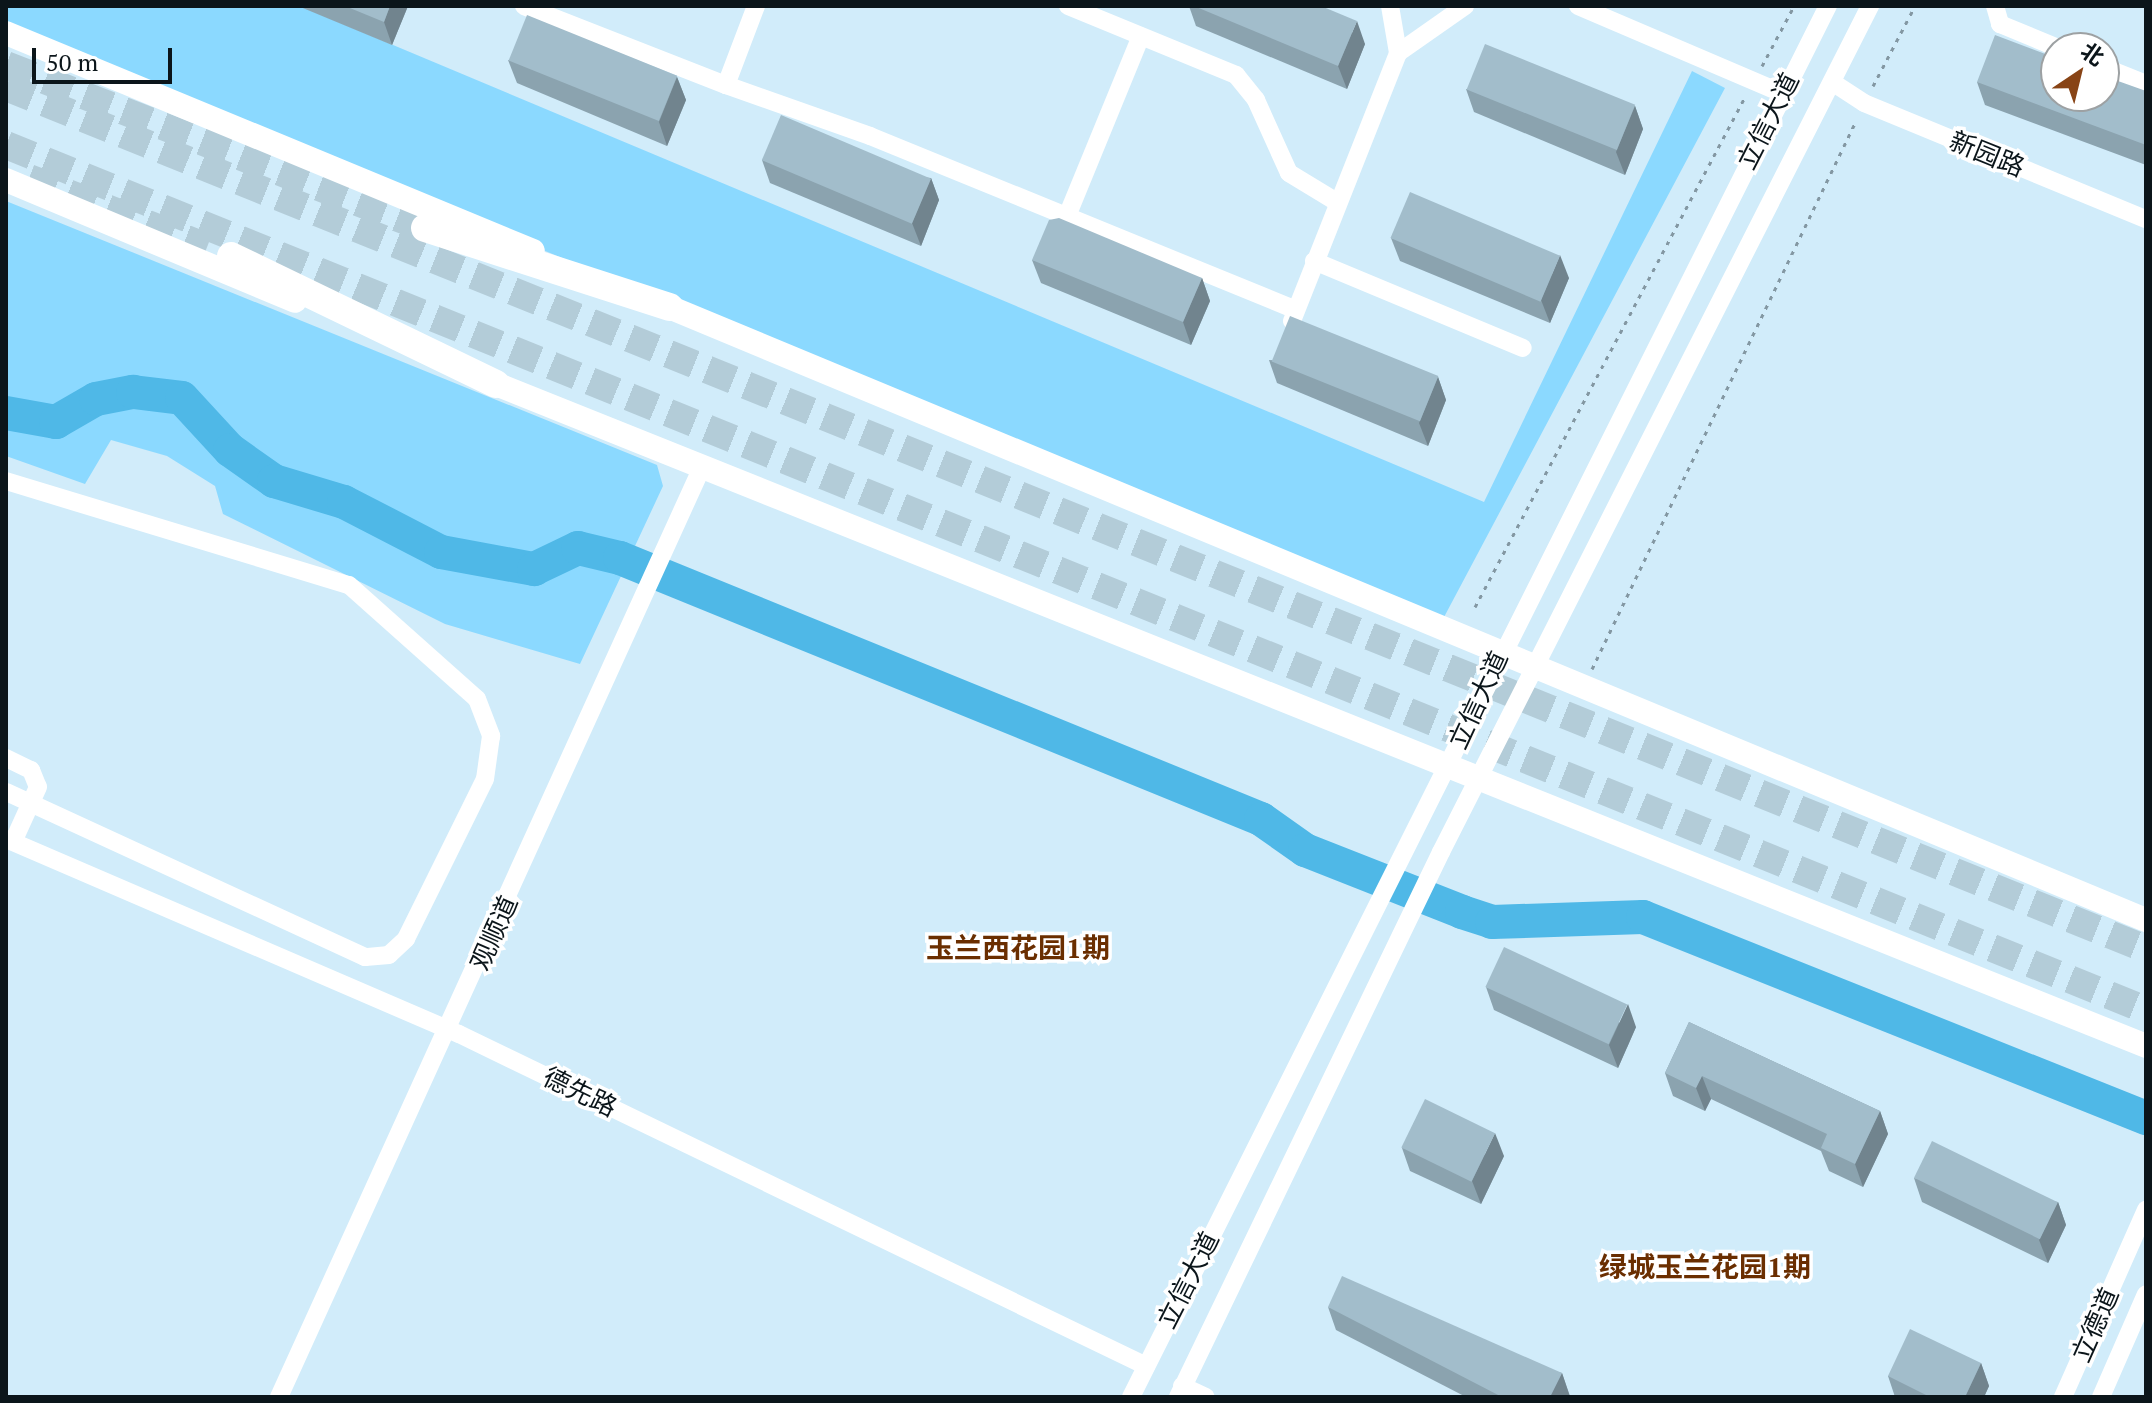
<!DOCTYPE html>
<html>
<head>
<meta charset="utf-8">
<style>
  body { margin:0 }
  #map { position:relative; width:2152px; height:1403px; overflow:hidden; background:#d1ecfa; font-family:"PT Serif","Noto Sans SC",serif }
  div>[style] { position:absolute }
  .green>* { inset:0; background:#8bd9ff }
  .river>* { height:34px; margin:-17px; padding:0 17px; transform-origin:17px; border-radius:17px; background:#4fb8e7 }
  .highway-tunnel>* { height:28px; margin-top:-14px; transform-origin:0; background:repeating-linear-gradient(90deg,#b3ccd8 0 28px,transparent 0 42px) }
  .path>* { height:3px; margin-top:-1.5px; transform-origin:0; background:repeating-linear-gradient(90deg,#8397a2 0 4px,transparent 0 10px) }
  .minor>* { height:18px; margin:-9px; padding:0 9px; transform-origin:9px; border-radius:9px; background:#fff }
  .major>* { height:24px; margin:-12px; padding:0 12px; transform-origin:12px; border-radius:12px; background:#fff }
  .highway>* { height:28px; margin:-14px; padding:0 14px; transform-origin:14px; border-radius:14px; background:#fff }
  .wall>* { inset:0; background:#8ba3af }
  .shaded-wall>* { inset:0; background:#71848e }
  .building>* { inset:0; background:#a2bdcb; transform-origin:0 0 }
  span { translate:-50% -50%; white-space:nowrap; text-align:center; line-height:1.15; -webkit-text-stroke:7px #fff; paint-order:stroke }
  .street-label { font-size:26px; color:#0b151a }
  .neighbourhood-label { font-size:28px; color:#6a2e00; font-weight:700 }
  .frame { position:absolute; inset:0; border:8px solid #0b151a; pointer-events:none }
  .north { position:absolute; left:2040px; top:32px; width:80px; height:80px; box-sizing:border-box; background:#fff; border:2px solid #9da1a3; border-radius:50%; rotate:35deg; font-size:22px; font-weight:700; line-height:32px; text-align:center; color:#0b151a }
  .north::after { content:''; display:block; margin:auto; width:28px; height:36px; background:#884416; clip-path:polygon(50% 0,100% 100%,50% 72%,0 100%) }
  .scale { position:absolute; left:32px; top:48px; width:140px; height:36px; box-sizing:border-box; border:4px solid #0b151a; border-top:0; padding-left:10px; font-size:24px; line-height:28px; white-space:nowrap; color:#0b151a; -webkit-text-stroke:6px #fff; paint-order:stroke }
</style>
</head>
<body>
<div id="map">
  <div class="green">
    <i style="clip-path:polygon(6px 6px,300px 6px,1484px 502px,1692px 71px,1725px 88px,1443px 619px,6px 30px)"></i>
    <i style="clip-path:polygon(6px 201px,657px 465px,663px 486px,580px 664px,445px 624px,223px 514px,215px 486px,167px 456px,111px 440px,85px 484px,6px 456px)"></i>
  </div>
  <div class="river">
    <i style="left:6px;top:413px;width:51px;rotate:10.2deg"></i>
    <i style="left:56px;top:422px;width:46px;rotate:-29.9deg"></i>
    <i style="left:96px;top:399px;width:38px;rotate:-11deg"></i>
    <i style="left:133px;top:392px;width:49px;rotate:7deg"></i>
    <i style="left:182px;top:398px;width:71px;rotate:47.3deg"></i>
    <i style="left:230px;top:450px;width:54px;rotate:35.2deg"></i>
    <i style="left:274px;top:481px;width:73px;rotate:16.7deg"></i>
    <i style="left:344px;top:502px;width:109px;rotate:27.3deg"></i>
    <i style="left:441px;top:552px;width:95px;rotate:10.4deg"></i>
    <i style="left:534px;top:569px;width:49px;rotate:-25.5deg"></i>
    <i style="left:578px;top:548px;width:43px;rotate:13.4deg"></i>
    <i style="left:620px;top:558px;width:692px;rotate:22.15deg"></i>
    <i style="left:1261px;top:819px;width:54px;rotate:35.2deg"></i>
    <i style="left:1305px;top:850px;width:169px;rotate:21.5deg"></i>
    <i style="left:1462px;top:912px;width:32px;rotate:18deg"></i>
    <i style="left:1492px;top:922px;width:151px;rotate:-1.9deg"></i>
    <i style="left:1643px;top:917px;width:542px;rotate:21.78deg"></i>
  </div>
  <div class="highway-tunnel">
    <i style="left:6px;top:65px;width:450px;rotate:21.3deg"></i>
    <i style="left:6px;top:87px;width:2307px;rotate:21.94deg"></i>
    <i style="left:6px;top:145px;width:2308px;rotate:22.01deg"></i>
    <i style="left:29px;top:178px;width:191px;rotate:21.2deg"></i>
  </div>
  <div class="path">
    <i style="left:1762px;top:66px;width:68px;rotate:-61.9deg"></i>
    <i style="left:1873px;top:86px;width:90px;rotate:-62.3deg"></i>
    <i style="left:1475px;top:607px;width:577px;rotate:-62.1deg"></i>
    <i style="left:1592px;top:669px;width:608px;rotate:-64.28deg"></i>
  </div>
  <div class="minor">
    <i style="left:524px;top:6px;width:217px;rotate:21.4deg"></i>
    <i style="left:726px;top:85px;width:85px;rotate:-69.2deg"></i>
    <i style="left:1068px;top:6px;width:182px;rotate:22.3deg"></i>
    <i style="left:1236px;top:75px;width:32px;rotate:51deg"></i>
    <i style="left:1256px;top:100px;width:80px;rotate:65.7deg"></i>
    <i style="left:1289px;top:173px;width:54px;rotate:31.3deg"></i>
    <i style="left:1390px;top:6px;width:48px;rotate:80.3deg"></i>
    <i style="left:1578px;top:6px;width:222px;rotate:23.1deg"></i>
    <i style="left:1995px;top:6px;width:19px;rotate:74deg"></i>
    <i style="left:2000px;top:24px;width:63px;rotate:22.5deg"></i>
    <i style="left:2104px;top:67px;width:45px;rotate:22deg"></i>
    <i style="left:1832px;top:82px;width:38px;rotate:33deg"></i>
    <i style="left:1864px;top:103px;width:305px;rotate:22.4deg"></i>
    <i style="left:726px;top:85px;width:153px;rotate:19.5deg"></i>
    <i style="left:870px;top:136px;width:460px;rotate:22.2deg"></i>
    <i style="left:1063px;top:226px;width:205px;rotate:-67.7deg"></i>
    <i style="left:1314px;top:261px;width:226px;rotate:22.6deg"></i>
    <i style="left:1292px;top:321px;width:288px;rotate:-68.4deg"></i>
    <i style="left:1398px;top:53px;width:82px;rotate:-35deg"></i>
    <i style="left:6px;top:481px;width:358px;rotate:16.9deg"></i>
    <i style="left:349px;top:585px;width:171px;rotate:41.7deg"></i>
    <i style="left:477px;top:699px;width:40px;rotate:69deg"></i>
    <i style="left:491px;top:736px;width:43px;rotate:97.9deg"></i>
    <i style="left:485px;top:779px;width:178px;rotate:116.3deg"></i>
    <i style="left:406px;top:939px;width:23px;rotate:137deg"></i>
    <i style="left:389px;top:955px;width:24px;rotate:175deg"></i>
    <i style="left:365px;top:957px;width:395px;rotate:-155.3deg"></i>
    <i style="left:6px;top:758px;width:28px;rotate:26deg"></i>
    <i style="left:31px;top:770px;width:18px;rotate:68deg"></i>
    <i style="left:38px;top:787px;width:60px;rotate:114.4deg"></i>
    <i style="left:6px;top:839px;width:493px;rotate:23.3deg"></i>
    <i style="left:459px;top:1034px;width:763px;rotate:25.79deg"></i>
    <i style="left:1182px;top:1386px;width:26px;rotate:25deg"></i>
    <i style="left:279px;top:1397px;width:1022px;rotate:-65.54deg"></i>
    <i style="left:1131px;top:1397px;width:1556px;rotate:-63.39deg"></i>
    <i style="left:1178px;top:1397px;width:605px;rotate:-64.24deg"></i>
    <i style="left:1441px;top:852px;width:949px;rotate:-63.11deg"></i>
    <i style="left:2063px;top:1397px;width:205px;rotate:-66.1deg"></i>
    <i style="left:2101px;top:1397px;width:112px;rotate:-66.4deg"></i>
  </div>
  <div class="major">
    <i style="left:6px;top:33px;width:570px;rotate:22.47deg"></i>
    <i style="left:6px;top:180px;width:313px;rotate:22.7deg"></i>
    <i style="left:652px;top:300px;width:1618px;rotate:22.54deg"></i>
    <i style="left:481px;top:378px;width:1794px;rotate:21.86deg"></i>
  </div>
  <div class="highway">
    <i style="left:425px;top:228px;width:257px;rotate:17.9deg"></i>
    <i style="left:231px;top:256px;width:294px;rotate:25.8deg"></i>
  </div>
  <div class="wall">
    <i style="clip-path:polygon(298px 6px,408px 6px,392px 45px)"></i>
    <i style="clip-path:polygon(1189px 6px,1321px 6px,1365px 44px,1347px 89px,1196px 26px)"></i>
    <i style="clip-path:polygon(508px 60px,677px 77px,686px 100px,667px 146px,517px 83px)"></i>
    <i style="clip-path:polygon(1977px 82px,2146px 91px,2146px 165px,1985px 105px)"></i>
    <i style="clip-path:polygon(1466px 89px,1635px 106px,1643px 129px,1625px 175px,1474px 112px)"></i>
    <i style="clip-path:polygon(762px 160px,931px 178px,939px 200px,921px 246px,770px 183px)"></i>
    <i style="clip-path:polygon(1391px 238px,1569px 278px,1550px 323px,1400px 261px)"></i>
    <i style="clip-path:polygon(1032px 260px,1202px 278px,1210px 301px,1191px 345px,1041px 283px)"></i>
    <i style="clip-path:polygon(1269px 360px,1438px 377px,1446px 400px,1428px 446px,1277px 383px)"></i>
    <i style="clip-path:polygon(1486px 987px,1636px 1027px,1618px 1068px,1494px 1010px)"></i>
    <i style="clip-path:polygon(1689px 1022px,1880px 1111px,1888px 1134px,1863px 1187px,1829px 1171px,1821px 1151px,1711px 1099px,1705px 1111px,1673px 1096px,1665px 1073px)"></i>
    <i style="clip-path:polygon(1402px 1148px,1504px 1156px,1481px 1204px,1410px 1171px)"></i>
    <i style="clip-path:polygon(1914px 1178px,2058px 1202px,2066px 1225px,2048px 1263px,1922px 1202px)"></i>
    <i style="clip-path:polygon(1328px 1307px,1562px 1373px,1570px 1396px,1570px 1397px,1466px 1397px,1336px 1330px)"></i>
    <i style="clip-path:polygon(1981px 1363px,1989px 1386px,1984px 1397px,1895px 1397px,1888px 1376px)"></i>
  </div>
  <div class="shaded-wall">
    <i style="clip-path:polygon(390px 6px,408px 6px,392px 45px,384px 22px)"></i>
    <i style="clip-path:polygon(1357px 21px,1365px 44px,1347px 89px,1338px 66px)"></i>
    <i style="clip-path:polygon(677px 77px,686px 100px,667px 146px,659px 122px)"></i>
    <i style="clip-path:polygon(1635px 106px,1643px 129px,1625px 175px,1616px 152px)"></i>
    <i style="clip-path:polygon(931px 178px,939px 200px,921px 246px,912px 223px)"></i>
    <i style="clip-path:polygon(1560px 255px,1569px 278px,1550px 323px,1541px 300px)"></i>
    <i style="clip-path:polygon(1202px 278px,1210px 301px,1191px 345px,1183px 322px)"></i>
    <i style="clip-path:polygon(1438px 377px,1446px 400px,1428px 446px,1419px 423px)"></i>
    <i style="clip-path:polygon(1628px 1004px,1636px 1027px,1618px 1068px,1609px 1045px)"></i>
    <i style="clip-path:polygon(1702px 1076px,1711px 1099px,1705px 1111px,1696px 1088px)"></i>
    <i style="clip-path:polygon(1880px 1111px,1888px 1134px,1863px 1187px,1855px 1164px)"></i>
    <i style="clip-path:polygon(1495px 1133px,1504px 1156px,1481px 1204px,1472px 1181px)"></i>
    <i style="clip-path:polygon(2058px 1202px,2066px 1225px,2048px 1263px,2039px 1240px)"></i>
    <i style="clip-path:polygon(1981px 1363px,1989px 1386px,1984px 1397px,1965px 1397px)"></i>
    <i style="clip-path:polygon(1562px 1373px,1570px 1397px,1550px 1397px)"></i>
  </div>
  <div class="building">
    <i style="clip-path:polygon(345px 6px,390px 6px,384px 22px)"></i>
    <i style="clip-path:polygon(1194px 6px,1321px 6px,1357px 21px,1338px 66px)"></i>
    <i style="left:527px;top:15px;width:162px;height:49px;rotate:22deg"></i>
    <i style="clip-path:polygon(1995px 35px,2056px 58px,2056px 96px,2104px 96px,2104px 76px,2146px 91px,2146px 145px,1977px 82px)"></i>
    <i style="left:1485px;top:44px;width:162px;height:49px;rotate:22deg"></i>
    <i style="left:781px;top:115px;width:163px;height:49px;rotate:23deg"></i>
    <i style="left:1410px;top:192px;width:163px;height:50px;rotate:23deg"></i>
    <i style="clip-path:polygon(1059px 218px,1202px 278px,1183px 322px,1032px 260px,1049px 220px)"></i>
    <i style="left:1290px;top:316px;width:160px;height:49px;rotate:22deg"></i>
    <i style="left:1504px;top:947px;width:136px;height:44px;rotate:25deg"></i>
    <i style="clip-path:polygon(1689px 1022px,1880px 1111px,1855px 1164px,1821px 1148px,1827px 1134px,1702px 1076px,1696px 1088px,1665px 1073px)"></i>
    <i style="left:1425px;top:1099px;width:78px;height:54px;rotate:26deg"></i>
    <i style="left:1932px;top:1141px;width:140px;height:41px;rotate:26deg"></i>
    <i style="clip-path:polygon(1342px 1276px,1562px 1373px,1550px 1397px,1502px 1397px,1328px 1307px)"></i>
    <i style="clip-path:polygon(1910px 1329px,1981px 1363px,1965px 1397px,1930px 1397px,1888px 1376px)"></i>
  </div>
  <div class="street-label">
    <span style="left:1768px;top:121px;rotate:-63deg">立信大道</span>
    <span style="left:1987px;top:154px;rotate:22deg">新园路</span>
    <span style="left:1478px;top:700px;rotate:-65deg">立信大道</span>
    <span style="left:494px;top:933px;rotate:-66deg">观顺道</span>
    <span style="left:580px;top:1092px;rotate:26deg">德先路</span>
    <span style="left:1188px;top:1280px;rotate:-63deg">立信大道</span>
    <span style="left:2095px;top:1325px;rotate:-66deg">立德道</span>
  </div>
  <div class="neighbourhood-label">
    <span style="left:1018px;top:948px">玉兰西花园1期</span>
    <span style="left:1705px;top:1267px">绿城玉兰花园1期</span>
  </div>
  <div class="frame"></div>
  <div class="north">北</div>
  <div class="scale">50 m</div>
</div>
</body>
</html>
